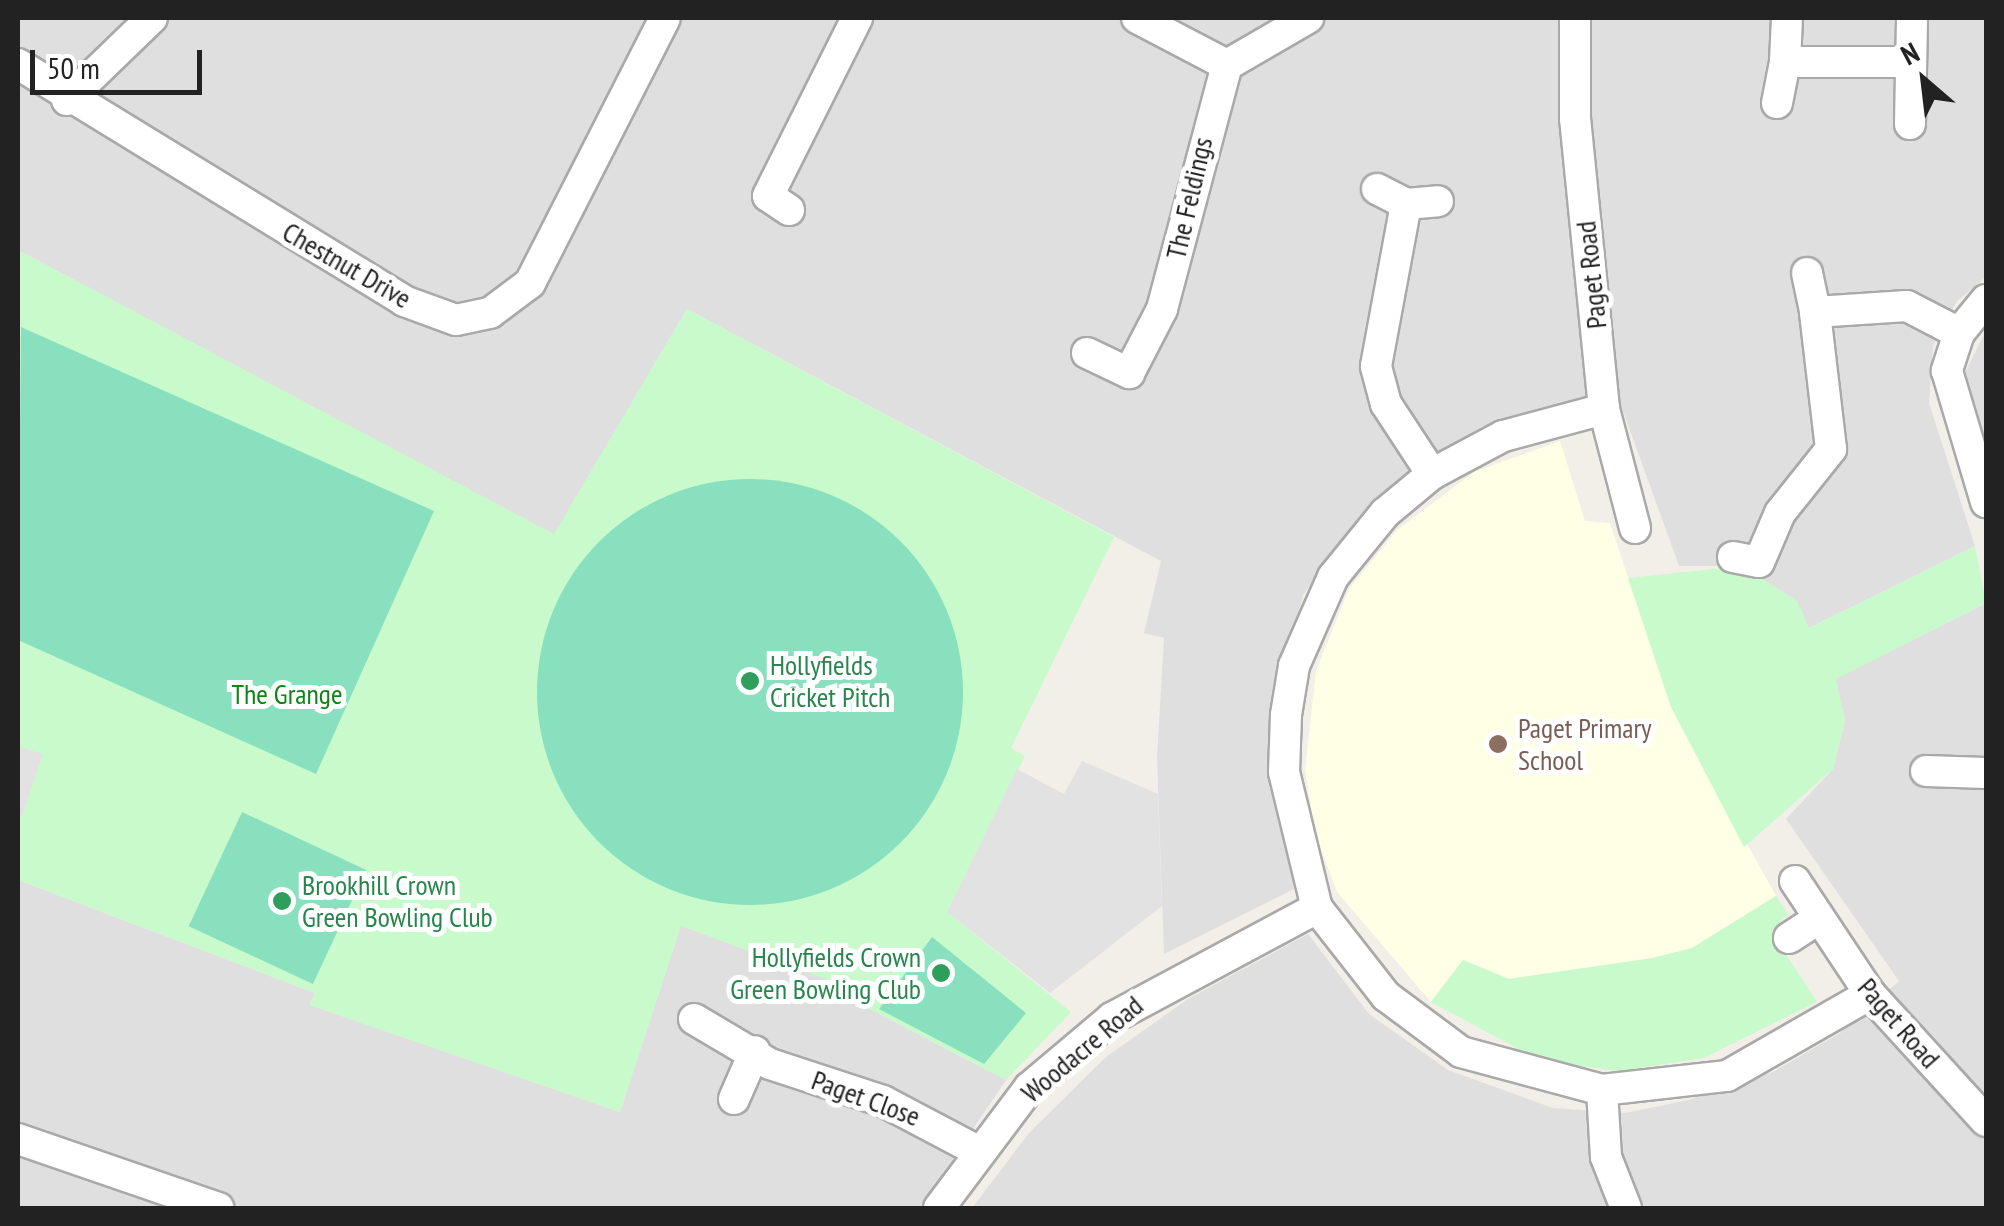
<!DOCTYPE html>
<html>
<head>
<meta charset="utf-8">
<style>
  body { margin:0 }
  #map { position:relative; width:2004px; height:1226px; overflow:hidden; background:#f2efe9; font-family:"PT Sans Narrow",sans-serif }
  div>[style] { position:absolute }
  .residential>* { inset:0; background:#e0dfdf }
  .education>* { inset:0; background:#ffffe5 }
  .park>* { inset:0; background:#c8facc }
  .pitch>* { inset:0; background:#88e0be; transform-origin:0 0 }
  .round { border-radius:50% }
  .parking>* { inset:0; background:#e2e2e2 }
  .roads { filter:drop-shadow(2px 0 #a9a9a9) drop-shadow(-2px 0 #a9a9a9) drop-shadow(0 2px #a9a9a9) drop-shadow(0 -2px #a9a9a9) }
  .minor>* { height:30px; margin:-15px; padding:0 15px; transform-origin:15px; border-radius:15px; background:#fff }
  .dots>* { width:28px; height:28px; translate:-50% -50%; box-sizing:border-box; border:5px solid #fff; border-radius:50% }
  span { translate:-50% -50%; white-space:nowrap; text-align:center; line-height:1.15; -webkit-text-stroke:10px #fff; paint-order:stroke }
  .street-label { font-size:28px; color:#222 }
  .leisure-label { font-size:28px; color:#27864d }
  .left { translate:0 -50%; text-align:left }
  .right { translate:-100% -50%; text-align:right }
  .park-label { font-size:28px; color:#0c8416 }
  .education-label { font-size:28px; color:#785e54 }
  .frame { position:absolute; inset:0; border:20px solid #222; pointer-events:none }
  .north { position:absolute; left:1874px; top:30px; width:100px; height:100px; -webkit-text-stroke:8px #fff; paint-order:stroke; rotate:332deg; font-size:28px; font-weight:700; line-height:40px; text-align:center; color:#222 }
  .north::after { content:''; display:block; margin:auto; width:35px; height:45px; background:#222; clip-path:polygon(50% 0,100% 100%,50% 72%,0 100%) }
  .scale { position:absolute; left:30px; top:50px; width:172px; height:45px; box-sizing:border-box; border:5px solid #222; border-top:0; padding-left:12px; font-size:30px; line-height:35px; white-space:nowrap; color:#222; -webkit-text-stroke:8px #fff; paint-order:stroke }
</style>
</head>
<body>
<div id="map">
  <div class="residential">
    <i style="clip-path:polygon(18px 18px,1986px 18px,1986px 277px,1957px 301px,1933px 346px,1929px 403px,1975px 546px,1809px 628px,1742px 566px,1679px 566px,1615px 389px,1481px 427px,1380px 494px,1303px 595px,1282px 685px,1277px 782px,1294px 889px,1164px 954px,1157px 757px,1164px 638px,1144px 633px,1161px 561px,687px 309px,554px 535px,18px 250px)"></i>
    <i style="clip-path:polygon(1986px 330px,1986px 446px,1965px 373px)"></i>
    <i style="clip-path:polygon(1986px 603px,1986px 1208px,972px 1208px,1029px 1133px,1106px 1057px,1188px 999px,1308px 934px,1369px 1014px,1448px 1070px,1553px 1108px,1625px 1113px,1689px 1100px,1773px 1072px,1840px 1033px,1899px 981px,1786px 819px,1833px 769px,1845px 721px,1835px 679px)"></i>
    <i style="clip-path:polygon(18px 880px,315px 993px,310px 1005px,620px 1112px,681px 925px,842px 985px,849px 998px,1006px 1080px,920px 1208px,18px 1208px)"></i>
  </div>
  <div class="education">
    <i style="clip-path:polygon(1560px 441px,1585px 521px,1610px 523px,1671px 707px,1776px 896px,1692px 948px,1653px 958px,1509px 979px,1463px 960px,1431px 1002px,1337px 892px,1316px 836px,1305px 770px,1316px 671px,1349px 589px,1397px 530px,1474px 472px)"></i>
  </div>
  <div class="park">
    <i style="clip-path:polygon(18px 250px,554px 534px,687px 309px,1114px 537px,1011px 748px,1025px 756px,947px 912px,1071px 1012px,1006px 1080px,849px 998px,842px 985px,681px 926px,620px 1112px,309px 1005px,315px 993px,18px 880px)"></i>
    <i style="clip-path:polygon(1975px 546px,1986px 603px,1836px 679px,1845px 721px,1833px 769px,1744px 847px,1671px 707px,1628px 578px,1742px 566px,1797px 601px,1809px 628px)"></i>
    <i style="clip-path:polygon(1776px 896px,1788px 914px,1771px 931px,1817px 1002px,1704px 1058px,1620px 1071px,1541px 1061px,1431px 1002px,1463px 960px,1509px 979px,1653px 958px,1692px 948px)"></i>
  </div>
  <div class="pitch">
    <i style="clip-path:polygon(21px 327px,434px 511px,316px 774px,18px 640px)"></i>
    <i class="round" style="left:537px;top:479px;width:426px;height:426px"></i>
    <i style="left:242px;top:812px;width:137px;height:126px;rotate:25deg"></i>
    <i style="clip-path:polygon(932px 937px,1026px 1013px,984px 1064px,879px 1009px)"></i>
  </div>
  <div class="parking">
    <i style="clip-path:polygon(18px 746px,43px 754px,22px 816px,18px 814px)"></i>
    <i style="clip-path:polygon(1082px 761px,1158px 794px,1162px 906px,1050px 993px,947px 912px,1017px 769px,1064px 794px)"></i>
  </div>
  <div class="roads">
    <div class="minor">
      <i style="left:1137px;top:18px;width:102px;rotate:27.6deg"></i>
      <i style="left:1575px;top:18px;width:100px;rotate:90deg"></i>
      <i style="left:1575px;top:118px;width:292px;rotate:84.3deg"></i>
      <i style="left:1604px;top:409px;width:123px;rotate:75.4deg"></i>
      <i style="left:1785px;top:62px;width:44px;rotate:-87.4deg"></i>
      <i style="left:18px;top:64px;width:453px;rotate:31.5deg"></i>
      <i style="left:404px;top:301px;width:55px;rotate:20.1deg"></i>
      <i style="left:456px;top:320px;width:35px;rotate:-12deg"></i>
      <i style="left:490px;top:313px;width:50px;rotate:-36.9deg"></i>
      <i style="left:530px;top:283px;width:297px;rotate:-63deg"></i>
      <i style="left:67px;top:100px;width:118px;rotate:-44deg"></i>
      <i style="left:1777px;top:103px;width:42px;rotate:-79deg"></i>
      <i style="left:1785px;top:62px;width:123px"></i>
      <i style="left:1910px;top:124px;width:106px;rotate:-88.9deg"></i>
      <i style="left:1377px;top:189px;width:33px;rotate:27deg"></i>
      <i style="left:789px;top:210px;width:25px;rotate:-146deg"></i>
      <i style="left:768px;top:196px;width:199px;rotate:-63.4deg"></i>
      <i style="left:1807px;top:273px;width:40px;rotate:78deg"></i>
      <i style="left:1986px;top:300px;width:43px;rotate:129.3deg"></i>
      <i style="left:1959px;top:333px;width:40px;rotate:108deg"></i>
      <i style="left:1947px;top:371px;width:137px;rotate:73.4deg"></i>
      <i style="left:1087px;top:353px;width:47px;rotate:25.5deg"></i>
      <i style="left:1129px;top:373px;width:72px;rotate:-62.7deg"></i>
      <i style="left:1162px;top:309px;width:253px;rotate:-75.1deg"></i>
      <i style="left:1227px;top:65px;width:94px;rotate:-30.1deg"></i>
      <i style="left:1604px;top:409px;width:105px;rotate:165deg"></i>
      <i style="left:1503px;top:436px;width:81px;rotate:151.8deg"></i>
      <i style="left:1432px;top:474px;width:61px;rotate:140.3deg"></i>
      <i style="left:1385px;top:513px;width:82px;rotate:129.1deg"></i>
      <i style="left:1333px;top:577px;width:97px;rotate:113.7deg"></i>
      <i style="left:1294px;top:666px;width:50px;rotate:99.3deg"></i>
      <i style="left:1286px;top:715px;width:57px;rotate:92deg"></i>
      <i style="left:1284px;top:772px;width:140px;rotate:76.4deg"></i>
      <i style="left:1317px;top:908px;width:112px;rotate:51.9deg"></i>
      <i style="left:1386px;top:996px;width:94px;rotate:36.7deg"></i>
      <i style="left:1461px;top:1052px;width:146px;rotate:15.1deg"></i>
      <i style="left:1602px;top:1090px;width:126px;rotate:-6.4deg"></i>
      <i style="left:1727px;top:1076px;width:165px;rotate:-29.8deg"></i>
      <i style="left:1432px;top:474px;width:84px;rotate:-123.3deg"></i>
      <i style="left:1386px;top:404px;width:39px;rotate:-105deg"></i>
      <i style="left:1376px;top:366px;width:165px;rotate:-79.5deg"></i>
      <i style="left:1406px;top:204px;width:32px;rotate:-5deg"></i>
      <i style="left:1733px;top:557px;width:26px;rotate:11deg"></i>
      <i style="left:1759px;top:562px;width:53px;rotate:-66.8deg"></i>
      <i style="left:1780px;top:513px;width:82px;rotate:-51.4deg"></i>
      <i style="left:1831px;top:449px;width:138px;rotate:-96.7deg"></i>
      <i style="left:1815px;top:312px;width:92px;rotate:-3.7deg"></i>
      <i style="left:1907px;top:306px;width:59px;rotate:27.4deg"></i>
      <i style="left:1926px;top:771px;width:60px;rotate:1.9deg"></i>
      <i style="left:1795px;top:881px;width:136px;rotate:56.4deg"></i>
      <i style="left:1870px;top:994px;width:172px;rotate:47.6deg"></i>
      <i style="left:1789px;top:938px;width:35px;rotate:-33deg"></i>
      <i style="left:694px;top:1019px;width:88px;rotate:30.6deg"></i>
      <i style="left:770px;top:1064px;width:119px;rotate:18.1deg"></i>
      <i style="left:883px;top:1101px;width:105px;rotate:27.8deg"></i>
      <i style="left:1602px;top:1090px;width:67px;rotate:86.6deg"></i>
      <i style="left:1606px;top:1157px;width:55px;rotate:68.6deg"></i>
      <i style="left:734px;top:1099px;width:52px;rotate:-66.4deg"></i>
      <i style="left:18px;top:1139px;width:212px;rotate:19deg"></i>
      <i style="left:939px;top:1208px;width:151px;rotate:-53.1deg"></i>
      <i style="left:1030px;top:1087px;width:107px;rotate:-40.1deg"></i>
      <i style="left:1112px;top:1018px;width:233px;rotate:-28.2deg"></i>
    </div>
  </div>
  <div class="dots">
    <i style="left:750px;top:681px;background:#2e9e5b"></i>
    <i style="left:1498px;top:744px;background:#8d6e63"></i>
    <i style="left:282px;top:901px;background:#2e9e5b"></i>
    <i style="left:941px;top:973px;background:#2e9e5b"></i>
  </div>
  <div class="street-label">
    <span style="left:1189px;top:198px;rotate:-77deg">The Feldings</span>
    <span style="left:347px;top:265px;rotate:30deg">Chestnut Drive</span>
    <span style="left:1591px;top:275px;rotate:-96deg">Paget Road</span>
    <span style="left:1899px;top:1023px;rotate:49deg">Paget Road</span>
    <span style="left:1082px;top:1049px;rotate:-40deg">Woodacre Road</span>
    <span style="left:866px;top:1098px;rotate:20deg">Paget Close</span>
  </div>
  <div class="leisure-label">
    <span class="left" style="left:770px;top:681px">Hollyfields<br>Cricket Pitch</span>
    <span class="left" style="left:302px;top:901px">Brookhill Crown<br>Green Bowling Club</span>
    <span class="right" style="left:921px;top:973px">Hollyfields Crown<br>Green Bowling Club</span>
  </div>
  <div class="park-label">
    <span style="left:287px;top:694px">The Grange</span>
  </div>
  <div class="education-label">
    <span class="left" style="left:1518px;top:744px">Paget Primary<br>School</span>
  </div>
  <div class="frame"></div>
  <div class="north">N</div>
  <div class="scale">50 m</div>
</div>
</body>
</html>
